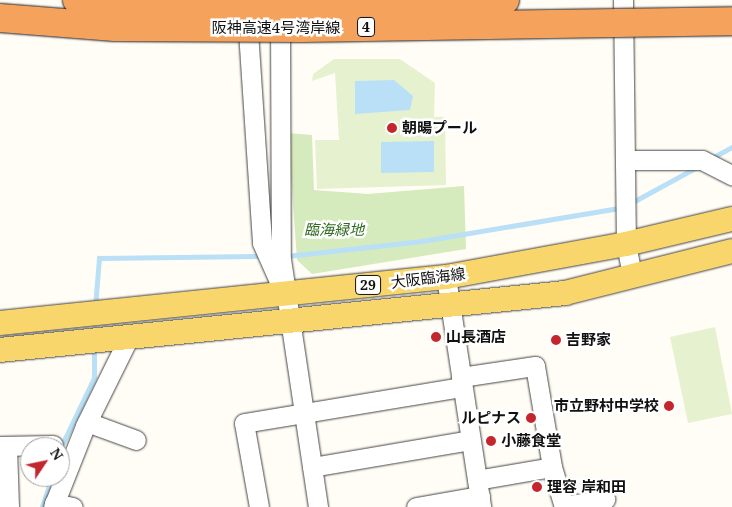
<!DOCTYPE html>
<meta charset="utf-8">
<style>
body{margin:0}
#map{position:relative;width:732px;height:507px;overflow:hidden;background:#fffdf5;font-family:"Noto Serif","Noto Sans JP",serif}
div>[style]{position:absolute}
[style*='--x']{left:calc(var(--x)*1px);top:calc(var(--y)*1px);width:calc(var(--w)*1px);rotate:calc(var(--a)*1deg)}
.green>*{inset:0;background:#d5ebbd}
.pitch>*{inset:0;background:#e6f2cf}
.water>*{inset:0;background:#b9e0f7}
.stream>*{height:4.5px;margin:-2.25px;padding:0 2.25px;transform-origin:2.25px;border-radius:2.25px;background:#b9e0f7}
.roads{filter:drop-shadow(0 0 1px #444) drop-shadow(0 0 1px #444)}
.minor>*{height:19px;margin:-9.5px;padding:0 9.5px;transform-origin:9.5px;border-radius:9.5px;background:#fff}
.major>*{height:24px;margin:-12px;padding:0 12px;transform-origin:12px;border-radius:12px;background:#f9d66b}
.bridges{filter:drop-shadow(0 0 1px #222) drop-shadow(0 0 1px #222)}
.highway-bridge>*{height:28px;margin:-14px;padding:0 14px;transform-origin:14px;border-radius:14px;background:#f5a25d}
.dots>*{width:14px;height:14px;translate:-50% -50%;box-sizing:border-box;border:2px solid #fff;border-radius:50%}
span{translate:-50% -50%;white-space:nowrap;text-align:center;line-height:1.15;-webkit-text-stroke:5px #fff;paint-order:stroke}
.shield-label span{padding:1px 4px;background:#fff;border:1px solid;border-radius:4px;-webkit-text-stroke-width:0}
.shield-label{font-size:14px;color:#111;font-weight:700}
.street-label{font-size:15px;color:#111}
.poi-label{font-size:15px;color:#111;font-weight:700}
.left{translate:0 -50%;text-align:left}
.right{translate:-100% -50%;text-align:right}
.park-label{font-size:15px;color:#2f6b1f;font-style:italic}
.north{position:absolute;left:20px;top:437px;width:50px;height:50px;box-sizing:border-box;background:#fff;border:1px solid #a0a0a0;border-radius:50%;rotate:56deg;font-size:14px;font-weight:700;line-height:20px;text-align:center;color:#111}
.north::after{content:'';display:block;margin:auto;width:18px;height:22px;background:#c4262e;clip-path:polygon(50% 0,100% 100%,50% 72%,0 100%)}
</style>
<div id="map">
<div class="green">
<div style="clip-path:polygon(288px 133px,312px 135px,314px 190px,368px 194px,464px 186px,466px 249px,312px 274px,297px 260px)"></div>
</div>
<div class="pitch">
<div style="clip-path:polygon(334px 59px,400px 59px,435px 83px,434px 117px,445px 117px,446px 185px,317px 189px,315px 140px,339px 140px,335px 73px,312px 81px,313px 74px)"></div>
<div style="clip-path:polygon(715px 327px,732px 414px,688px 423px,670px 337px)"></div>
</div>
<div class="water">
<div style="clip-path:polygon(394px 80px,413px 96px,410px 110px,355px 114px,355px 81px)"></div>
<div style="clip-path:polygon(434px 141px,434px 172px,381px 173px,381px 142px)"></div>
</div>
<div class="stream">
<div style="--x:712;--y:158;--w:23;--a:-29"></div>
<div style="--x:631;--y:203;--w:75;--a:-28.6"></div>
<div style="--x:287;--y:256;--w:136;--a:-6.3"></div>
<div style="--x:422;--y:241;--w:201;--a:-9.5"></div>
<div style="--x:95;--y:307;--w:49;--a:-85.3"></div>
<div style="--x:99;--y:258;--w:162;--a:-0.7"></div>
<div style="--x:60;--y:449;--w:79;--a:-64.4"></div>
<div style="--x:94;--y:378;--w:31;--a:-90"></div>
<div style="--x:42;--y:507;--w:32;--a:-72"></div>
</div>
<div class="roads">
<div class="minor">
<div style="--x:623;--y:0;--w:244;--a:89.3"></div>
<div style="--x:626;--y:244;--w:33;--a:79"></div>
<div style="--x:247;--y:16;--w:227;--a:86.2"></div>
<div style="--x:262;--y:243;--w:39;--a:66"></div>
<div style="--x:280;--y:16;--w:243;--a:89.8"></div>
<div style="--x:281;--y:259;--w:251;--a:81.5"></div>
<div style="--x:629;--y:160;--w:73;--a:0"></div>
<div style="--x:702;--y:160;--w:34;--a:27"></div>
<div style="--x:446;--y:277;--w:233;--a:81.3"></div>
<div style="--x:461;--y:377;--w:75;--a:-8.5"></div>
<div style="--x:535;--y:366;--w:102;--a:80.4"></div>
<div style="--x:552;--y:467;--w:76;--a:170.2"></div>
<div style="--x:87;--y:422;--w:52;--a:20.2"></div>
<div style="--x:0;--y:446;--w:53;--a:-1.1"></div>
<div style="--x:7;--y:446;--w:61;--a:88.1"></div>
<div style="--x:312;--y:467;--w:160;--a:-9.7"></div>
<div style="--x:552;--y:467;--w:42;--a:73.3"></div>
<div style="--x:54;--y:503;--w:19;--a:12"></div>
<div style="--x:564;--y:506;--w:42;--a:-9.7"></div>
<div style="--x:53;--y:507;--w:87;--a:-68.4"></div>
<div style="--x:85;--y:426;--w:99;--a:-63.7"></div>
<div style="--x:259;--y:507;--w:85;--a:-100.1"></div>
<div style="--x:244;--y:423;--w:221;--a:-9.4"></div>
<div style="--x:416;--y:507;--w:65;--a:-9.8"></div>
</div>
<div class="major">
<div style="--x:0;--y:323;--w:448;--a:-5.9"></div>
<div style="--x:446;--y:277;--w:183;--a:-10.4"></div>
<div style="--x:626;--y:244;--w:109;--a:-13.3"></div>
<div style="--x:0;--y:350;--w:568;--a:-5.76"></div>
<div style="--x:565;--y:293;--w:172;--a:-14.1"></div>
</div>
</div>
<div class="bridges">
<div class="highway-bridge">
<div style="--x:77;--y:0;--w:136;--a:1.7"></div>
<div style="--x:213;--y:4;--w:292;--a:-0.8"></div>
<div style="--x:0;--y:18;--w:115;--a:4.5"></div>
<div style="--x:115;--y:27;--w:187;--a:0.3"></div>
<div style="--x:302;--y:28;--w:430;--a:-0.9"></div>
</div>
</div>
<div class="dots">
<div style="left:392px;top:128px;background:#c4262e"></div>
<div style="left:436px;top:337px;background:#c4262e"></div>
<div style="left:556px;top:340px;background:#c4262e"></div>
<div style="left:669px;top:406px;background:#c4262e"></div>
<div style="left:531px;top:418px;background:#c4262e"></div>
<div style="left:491px;top:441px;background:#c4262e"></div>
<div style="left:537px;top:487px;background:#c4262e"></div>
</div>
<div class="shield-label">
<span style="left:366px;top:27px">4</span>
<span style="left:368px;top:285px">29</span>
</div>
<div class="street-label">
<span style="left:276px;top:28px">阪神高速4号湾岸線</span>
<span style="left:428px;top:278px;rotate:-7deg">大阪臨海線</span>
</div>
<div class="poi-label">
<span class="left" style="left:402px;top:128px">朝暘プール</span>
<span class="left" style="left:446px;top:337px">山長酒店</span>
<span class="left" style="left:566px;top:340px">吉野家</span>
<span class="right" style="left:659px;top:406px">市立野村中学校</span>
<span class="right" style="left:521px;top:418px">ルピナス</span>
<span class="left" style="left:501px;top:441px">小藤食堂</span>
<span class="left" style="left:547px;top:487px">理容 岸和田</span>
</div>
<div class="park-label">
<span style="left:334px;top:230px">臨海緑地</span>
</div>
<div class="north">N</div>
</div>
